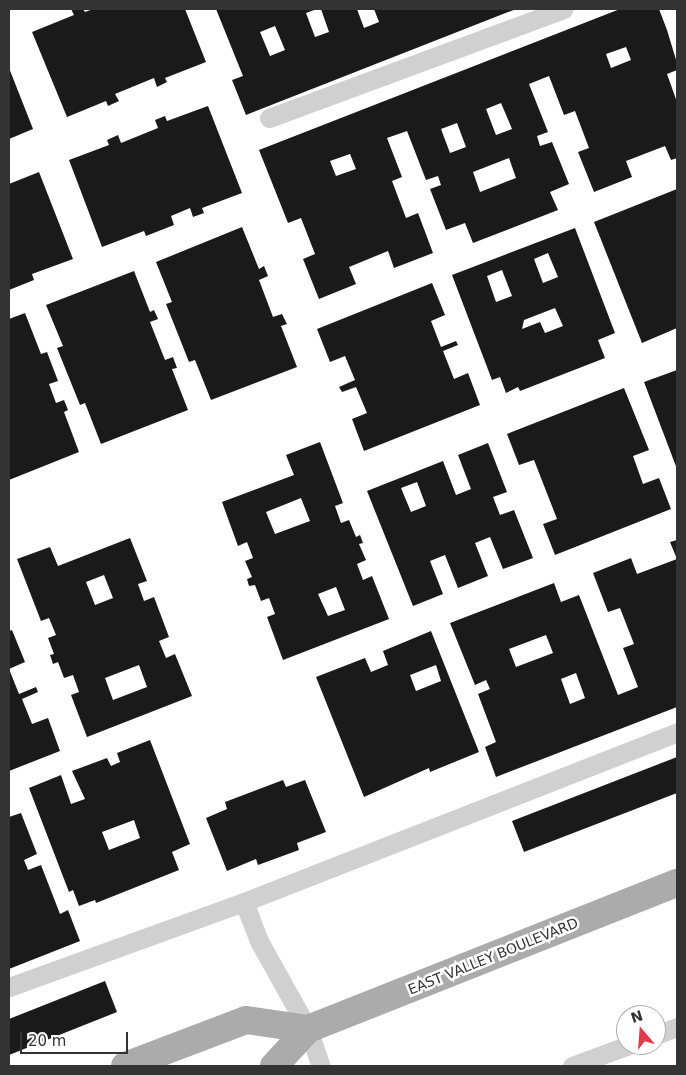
<!DOCTYPE html>
<style>
body{margin:0}
#map{position:relative;width:686px;height:1075px;overflow:hidden;background:#fff;font-family:"DejaVu Sans",sans-serif}
div>[style]{position:absolute}
[style*='--x']{left:calc(var(--x)*1px);top:calc(var(--y)*1px);width:calc(var(--w)*1px);rotate:calc(var(--a)*1deg)}
.building>*{inset:0;background:#1a1a1a}
.lane>*{height:19px;margin:-9.5px;padding:0 9.5px;transform-origin:9.5px;border-radius:9.5px;background:#d0d0d0}
.primary>*{height:28px;margin:-14px;padding:0 14px;transform-origin:14px;border-radius:14px;background:#ababab}
span{translate:-50% -50%;white-space:nowrap;text-align:center;line-height:1.15;-webkit-text-stroke:5px #fff;paint-order:stroke}
.street-label{font-size:14px;color:#333}
.frame{position:absolute;inset:0;border:10px solid #333;pointer-events:none}
.north{position:absolute;left:616px;top:1005px;width:50px;height:50px;box-sizing:border-box;background:#fff;border:1px solid #adadad;border-radius:50%;rotate:342deg;font-size:14px;font-weight:700;line-height:20px;text-align:center;color:#333}
.north::after{content:'';display:block;margin:auto;width:18px;height:22px;background:#e63946;clip-path:polygon(50% 0,100% 100%,50% 72%,0 100%)}
.scale{position:absolute;left:20px;top:1032px;width:108px;height:22px;box-sizing:border-box;border:2px solid #333;border-top:0;padding-left:6px;font-size:15px;line-height:18px;white-space:nowrap;color:#333;-webkit-text-stroke:4px #fff;paint-order:stroke}
</style>
<div id="map">
<div class="building">
<div style="clip-path:polygon(71px 9px,83px 9px,85px 12px,93px 9px,185px 9px,206px 62px,165px 78px,167px 82px,157px 87px,154px 78px,115px 94px,119px 101px,108px 106px,106px 101px,67px 117px,32px 32px,74px 15px)"></div>
<div style="clip-path:polygon(evenodd,216px 9px,317px 9px,306px 13px,315px 37px,329px 32px,321px 9px,357px 9px,364px 28px,379px 22px,374px 9px,516px 9px,246px 115px,232px 80px,243px 76px,216px 9px,275px 26px,285px 50px,270px 56px,260px 32px,275px 26px)"></div>
<div style="clip-path:polygon(evenodd,620px 9px,659px 9px,667px 30px,677px 63px,677px 70px,667px 74px,677px 102px,677px 158px,671px 160px,665px 146px,626px 161px,632px 177px,594px 192px,578px 152px,589px 148px,575px 111px,564px 115px,549px 76px,529px 84px,548px 132px,537px 136px,540px 146px,552px 142px,569px 184px,550px 192px,558px 210px,473px 243px,465px 223px,446px 230px,430px 189px,441px 185px,438px 176px,426px 180px,407px 131px,387px 138px,402px 177px,392px 181px,406px 218px,418px 213px,433px 253px,394px 268px,388px 251px,349px 267px,356px 284px,319px 299px,303px 259px,315px 254px,301px 218px,288px 223px,259px 150px,620px 9px,626px 47px,631px 60px,611px 68px,606px 54px,626px 47px,620px 9px,501px 103px,512px 129px,496px 135px,486px 109px,501px 103px,620px 9px,457px 123px,466px 147px,450px 153px,441px 129px,457px 123px,620px 9px,350px 154px,356px 169px,336px 176px,330px 161px,350px 154px,620px 9px,509px 158px,516px 178px,480px 192px,473px 172px,509px 158px)"></div>
<div style="clip-path:polygon(9px 68px,33px 129px,9px 139px)"></div>
<div style="clip-path:polygon(208px 106px,242px 193px,202px 208px,204px 213px,193px 217px,190px 208px,171px 216px,174px 225px,146px 236px,144px 231px,102px 247px,69px 160px,109px 145px,107px 140px,118px 135px,121px 143px,158px 128px,155px 120px,165px 116px,167px 121px)"></div>
<div style="clip-path:polygon(39px 172px,73px 259px,32px 274px,34px 280px,9px 290px,9px 184px)"></div>
<div style="clip-path:polygon(677px 189px,677px 328px,642px 343px,594px 222px)"></div>
<div style="clip-path:polygon(242px 227px,259px 269px,264px 266px,268px 276px,259px 280px,273px 317px,282px 314px,287px 324px,281px 326px,297px 367px,211px 400px,195px 360px,189px 362px,166px 304px,172px 302px,156px 262px)"></div>
<div style="clip-path:polygon(evenodd,575px 228px,615px 333px,598px 340px,605px 358px,520px 391px,518px 387px,506px 393px,500px 377px,492px 380px,452px 275px,575px 228px,548px 253px,558px 277px,543px 283px,534px 259px,548px 253px,575px 228px,502px 270px,512px 296px,496px 302px,487px 276px,502px 270px,575px 228px,555px 308px,563px 326px,545px 333px,540px 322px,522px 329px,524px 320px,555px 308px)"></div>
<div style="clip-path:polygon(134px 271px,150px 312px,154px 310px,158px 319px,150px 322px,165px 360px,173px 357px,177px 368px,172px 369px,188px 410px,101px 444px,85px 403px,80px 405px,57px 348px,63px 346px,46px 305px)"></div>
<div style="clip-path:polygon(432px 283px,445px 315px,431px 321px,441px 347px,456px 341px,458px 345px,443px 351px,454px 379px,468px 373px,480px 405px,364px 451px,352px 419px,367px 413px,356px 387px,342px 392px,339px 387px,355px 380px,345px 356px,330px 362px,317px 329px)"></div>
<div style="clip-path:polygon(25px 313px,41px 354px,47px 352px,58px 381px,49px 384px,56px 403px,64px 400px,68px 410px,64px 412px,79px 452px,9px 480px,9px 319px)"></div>
<div style="clip-path:polygon(677px 370px,676px 380px,677px 469px,644px 382px)"></div>
<div style="clip-path:polygon(624px 388px,649px 450px,633px 456px,643px 484px,659px 478px,671px 509px,555px 555px,543px 524px,557px 519px,534px 460px,519px 465px,507px 434px)"></div>
<div style="clip-path:polygon(evenodd,320px 442px,343px 503px,335px 506px,341px 523px,349px 520px,356px 537px,360px 535px,363px 543px,359px 544px,366px 560px,357px 564px,363px 580px,372px 576px,389px 619px,283px 660px,267px 617px,275px 614px,269px 598px,261px 601px,255px 585px,249px 586px,247px 579px,252px 577px,245px 561px,253px 558px,247px 542px,238px 546px,222px 502px,294px 475px,286px 455px,320px 442px,301px 498px,310px 521px,275px 534px,266px 512px,301px 498px,320px 442px,336px 587px,345px 610px,328px 616px,318px 594px,336px 587px)"></div>
<div style="clip-path:polygon(evenodd,488px 443px,507px 492px,493px 497px,500px 515px,514px 510px,533px 558px,503px 569px,490px 537px,475px 543px,488px 576px,458px 588px,445px 555px,430px 561px,443px 594px,413px 606px,367px 491px,443px 461px,456px 495px,471px 489px,458px 455px,488px 443px,417px 482px,426px 506px,411px 512px,401px 488px,417px 482px)"></div>
<div style="clip-path:polygon(evenodd,130px 538px,147px 581px,138px 584px,144px 601px,154px 597px,169px 637px,159px 641px,166px 658px,175px 654px,192px 696px,87px 737px,71px 695px,79px 692px,73px 675px,64px 678px,58px 662px,53px 664px,50px 655px,54px 654px,48px 638px,56px 635px,49px 618px,41px 621px,17px 559px,50px 547px,58px 566px,130px 538px,104px 575px,113px 598px,95px 605px,86px 582px,104px 575px,130px 538px,139px 665px,147px 687px,113px 700px,105px 678px,139px 665px)"></div>
<div style="clip-path:polygon(evenodd,677px 540px,677px 707px,496px 777px,485px 747px,496px 742px,478px 694px,490px 689px,486px 680px,475px 685px,450px 623px,554px 583px,561px 602px,579px 595px,618px 695px,638px 687px,623px 648px,634px 644px,620px 608px,608px 612px,593px 573px,631px 558px,637px 574px,677px 559px,670px 542px,677px 540px,546px 635px,553px 653px,516px 667px,509px 649px,546px 635px,677px 540px,576px 673px,585px 698px,570px 704px,561px 679px,576px 673px)"></div>
<div style="clip-path:polygon(12px 630px,25px 662px,9px 669px,19px 694px,36px 687px,38px 692px,22px 699px,32px 724px,48px 718px,60px 751px,9px 771px,9px 631px)"></div>
<div style="clip-path:polygon(evenodd,431px 631px,479px 752px,430px 772px,429px 768px,364px 797px,316px 677px,365px 658px,371px 672px,388px 665px,383px 651px,431px 631px,436px 665px,441px 681px,416px 691px,410px 675px,436px 665px)"></div>
<div style="clip-path:polygon(evenodd,150px 740px,190px 844px,172px 852px,179px 870px,96px 903px,95px 900px,79px 906px,73px 890px,69px 892px,29px 788px,61px 775px,71px 804px,85px 799px,72px 771px,107px 758px,111px 766px,120px 762px,117px 753px,150px 740px,134px 820px,140px 838px,109px 850px,102px 832px,134px 820px)"></div>
<div style="clip-path:polygon(677px 757px,677px 793px,524px 852px,512px 821px)"></div>
<div style="clip-path:polygon(283px 780px,286px 787px,305px 780px,326px 832px,297px 843px,299px 850px,258px 865px,256px 859px,227px 871px,206px 818px,227px 809px,225px 802px)"></div>
<div style="clip-path:polygon(21px 813px,37px 854px,24px 860px,28px 870px,41px 865px,60px 914px,68px 910px,80px 941px,9px 969px,9px 817px)"></div>
<div style="clip-path:polygon(105px 981px,117px 1012px,9px 1055px,9px 1019px)"></div>
</div>
<div class="lane">
<div style="--x:269;--y:118;--w:314;--a:-20.3"></div>
<div style="--x:244;--y:902;--w:42;--a:69"></div>
<div style="--x:259;--y:941;--w:101;--a:60.9"></div>
<div style="--x:308;--y:1029;--w:39;--a:71"></div>
<div style="--x:9;--y:987;--w:250;--a:-19.9"></div>
<div style="--x:244;--y:902;--w:465;--a:-21.4"></div>
<div style="--x:656;--y:1035;--w:22;--a:-21"></div>
<div style="--x:572;--y:1066;--w:61;--a:-20.2"></div>
</div>
<div class="primary">
<div style="--x:125;--y:1066;--w:129;--a:-20.8"></div>
<div style="--x:246;--y:1020;--w:63;--a:8.3"></div>
<div style="--x:274;--y:1066;--w:50;--a:-47.4"></div>
<div style="--x:308;--y:1029;--w:397;--a:-21.6"></div>
</div>
<div class="street-label">
<span style="left:493px;top:956px;rotate:-22deg">EAST VALLEY BOULEVARD</span>
</div>
<div class="frame"></div>
<div class="north">N</div>
<div class="scale">20 m</div>
</div>
